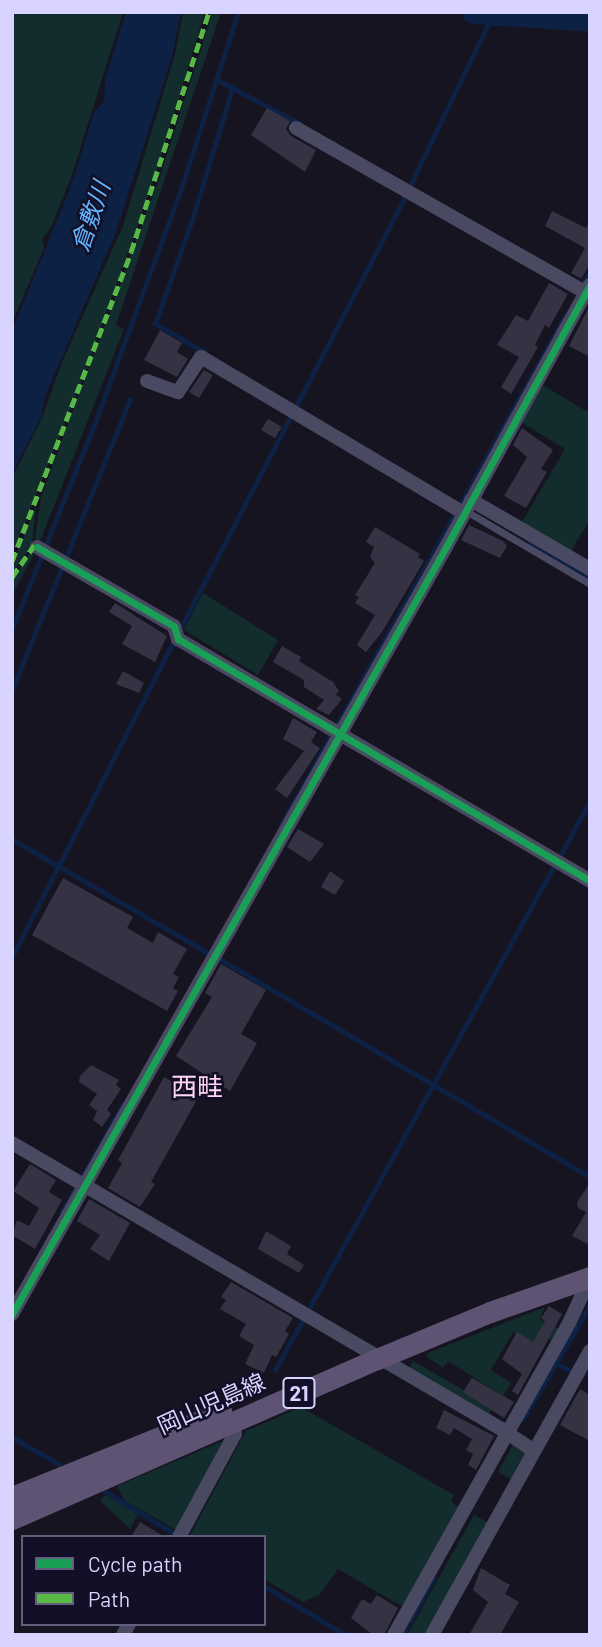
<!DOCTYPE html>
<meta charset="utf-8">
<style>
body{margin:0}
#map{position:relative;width:602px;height:1647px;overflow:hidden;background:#161421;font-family:Barlow,"Noto Sans JP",sans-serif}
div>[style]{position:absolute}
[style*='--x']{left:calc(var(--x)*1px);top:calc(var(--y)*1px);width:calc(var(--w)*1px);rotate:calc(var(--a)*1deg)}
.green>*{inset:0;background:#132c2d}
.water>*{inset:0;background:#0d2144}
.stream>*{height:4.5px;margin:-2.25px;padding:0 2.25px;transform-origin:2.25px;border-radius:2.25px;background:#0d2144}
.river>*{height:24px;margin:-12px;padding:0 12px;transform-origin:12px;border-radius:12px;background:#0d2144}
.building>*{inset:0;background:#343243}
.lane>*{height:7px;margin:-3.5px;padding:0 3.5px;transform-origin:3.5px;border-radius:3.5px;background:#4a4962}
.street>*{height:14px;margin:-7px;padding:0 7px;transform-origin:7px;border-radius:7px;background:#4a4962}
.primary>*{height:21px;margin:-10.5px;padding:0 10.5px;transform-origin:10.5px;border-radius:10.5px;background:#5e5373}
.quiet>*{height:5px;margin-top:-2.5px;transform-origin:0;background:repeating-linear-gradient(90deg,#58b947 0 10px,transparent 0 15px)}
.cycleway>*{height:7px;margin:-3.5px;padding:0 3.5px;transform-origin:3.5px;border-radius:3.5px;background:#1a9f57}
span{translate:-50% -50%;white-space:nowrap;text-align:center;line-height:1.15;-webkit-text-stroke:5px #130f26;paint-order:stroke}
.shield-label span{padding:2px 5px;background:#130f26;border:2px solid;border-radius:5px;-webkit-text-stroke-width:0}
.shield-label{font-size:21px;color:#d9d4ff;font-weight:700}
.street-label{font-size:23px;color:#d9d4ff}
.water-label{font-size:24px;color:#62b6ff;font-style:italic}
.quarter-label{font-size:26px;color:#ffd6f0}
.frame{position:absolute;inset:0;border:14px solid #d9d4ff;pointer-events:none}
.legend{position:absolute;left:21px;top:1535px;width:245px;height:91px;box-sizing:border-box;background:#130f26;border:2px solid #625e7d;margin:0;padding:9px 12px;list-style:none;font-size:21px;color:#d9d4ff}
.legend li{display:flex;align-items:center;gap:14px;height:35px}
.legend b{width:35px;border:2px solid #625e7d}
</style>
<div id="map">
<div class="green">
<div style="clip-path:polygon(12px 12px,123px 12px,72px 175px,52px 225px,42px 240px,44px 248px,12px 323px)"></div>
<div style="clip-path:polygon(183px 12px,205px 12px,155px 176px,83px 378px,12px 554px,12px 478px,42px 418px,62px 362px,123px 226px,175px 54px)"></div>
<div style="clip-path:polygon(213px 12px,221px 12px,116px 325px,124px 329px,39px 544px,35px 538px,41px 497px,158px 182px)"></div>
<div style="clip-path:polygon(541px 384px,586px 411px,590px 406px,590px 519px,571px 551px,522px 522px,565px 449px,521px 422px)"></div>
<div style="clip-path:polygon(36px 506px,32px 545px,12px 574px,12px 566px)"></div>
<div style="clip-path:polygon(31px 551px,34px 554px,12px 595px,12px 581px)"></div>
<div style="clip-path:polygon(203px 593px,278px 640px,258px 675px,184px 630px)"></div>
<div style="clip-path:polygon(545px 1307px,540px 1319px,561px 1330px,551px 1340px,536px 1337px,532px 1343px,513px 1332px,491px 1370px,511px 1383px,503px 1396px,448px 1361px,443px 1368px,426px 1356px,428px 1353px)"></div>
<div style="clip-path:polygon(413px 1361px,493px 1407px,488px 1415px,409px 1368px)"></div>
<div style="clip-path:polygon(301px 1407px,454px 1495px,451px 1502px,463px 1509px,405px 1608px,338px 1569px,319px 1595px,303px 1602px,264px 1579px,264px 1537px,190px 1535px,246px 1431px)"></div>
<div style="clip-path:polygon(220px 1442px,225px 1446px,178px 1531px,124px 1500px,117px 1486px)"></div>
<div style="clip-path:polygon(514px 1443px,528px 1451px,512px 1480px,498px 1472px)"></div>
<div style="clip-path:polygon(94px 1495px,100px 1501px,105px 1495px,138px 1514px,130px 1529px)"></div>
<div style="clip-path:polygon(474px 1515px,489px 1523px,425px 1635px,407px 1635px)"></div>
</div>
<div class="water">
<div style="clip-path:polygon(126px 12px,181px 12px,172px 57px,116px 232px,44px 399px,41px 417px,12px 474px,12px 330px,70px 189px,94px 113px,104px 101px,105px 80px)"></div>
</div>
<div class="stream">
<div style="--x:546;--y:12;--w:6;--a:81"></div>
<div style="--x:216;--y:79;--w:96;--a:27.9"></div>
<div style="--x:583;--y:283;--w:13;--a:-58"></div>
<div style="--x:205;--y:353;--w:58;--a:-149.9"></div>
<div style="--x:155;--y:324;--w:110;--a:-70.4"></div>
<div style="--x:192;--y:220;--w:140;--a:-73"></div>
<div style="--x:530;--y:542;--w:69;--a:30.3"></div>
<div style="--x:12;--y:629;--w:217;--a:-68.1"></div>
<div style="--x:93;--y:428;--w:255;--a:-69.8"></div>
<div style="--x:181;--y:189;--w:186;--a:-72.1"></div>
<div style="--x:179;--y:631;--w:488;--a:-62.5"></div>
<div style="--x:404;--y:198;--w:204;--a:-64.2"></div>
<div style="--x:12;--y:690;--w:313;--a:-67.9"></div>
<div style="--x:281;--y:825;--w:583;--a:-60.84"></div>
<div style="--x:12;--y:839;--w:229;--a:30.1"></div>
<div style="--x:12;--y:957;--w:357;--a:-62.9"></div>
<div style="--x:220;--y:959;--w:429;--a:30.5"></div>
<div style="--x:62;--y:1212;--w:124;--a:-60.5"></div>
<div style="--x:556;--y:1363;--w:17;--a:28"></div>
<div style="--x:275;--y:1370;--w:650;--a:-61.03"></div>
<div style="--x:523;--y:1419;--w:132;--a:-59.6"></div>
<div style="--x:12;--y:1437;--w:54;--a:29.9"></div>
<div style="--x:104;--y:1491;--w:85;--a:31.1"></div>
<div style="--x:264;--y:1586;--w:96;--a:30.9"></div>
<div style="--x:402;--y:1635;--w:64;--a:-61"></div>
</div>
<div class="river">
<div style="--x:474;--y:12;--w:116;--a:3.9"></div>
</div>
<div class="building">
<div style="clip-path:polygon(267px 108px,290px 121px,286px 129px,291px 136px,316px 150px,305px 172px,251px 135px)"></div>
<div style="clip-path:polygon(552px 211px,586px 228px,590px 221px,590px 264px,581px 279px,571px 273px,585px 248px,545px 226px)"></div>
<div style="clip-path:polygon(549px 283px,568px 294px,549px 328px,545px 325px,535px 345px,538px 347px,511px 394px,501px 387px,519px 357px,497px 345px,516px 315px,528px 321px)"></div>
<div style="clip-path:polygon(590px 305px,590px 357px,569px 346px)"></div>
<div style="clip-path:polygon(160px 330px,182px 343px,177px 352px,188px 359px,177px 377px,144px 360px)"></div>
<div style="clip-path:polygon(204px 370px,213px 375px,199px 398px,189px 392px)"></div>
<div style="clip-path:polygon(268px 419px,282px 427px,275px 438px,261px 430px)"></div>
<div style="clip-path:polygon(522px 428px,553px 450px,541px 469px,547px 472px,526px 508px,504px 496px,527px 457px,513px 445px)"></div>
<div style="clip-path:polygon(469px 525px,503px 541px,507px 546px,500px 558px,461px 540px)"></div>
<div style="clip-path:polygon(375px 527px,420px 554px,418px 557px,424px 561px,382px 632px,366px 652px,357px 645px,375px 615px,355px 603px,359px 597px,355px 595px,375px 563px,370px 557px,374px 547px,366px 542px)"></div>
<div style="clip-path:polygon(115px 603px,167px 636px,155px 662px,122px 644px,132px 626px,109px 612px)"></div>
<div style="clip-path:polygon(282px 646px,301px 657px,299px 661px,333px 682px,339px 691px,336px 695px,342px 699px,329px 715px,316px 709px,324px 700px,304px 687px,304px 680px,273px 662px)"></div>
<div style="clip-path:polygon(123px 671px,144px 683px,139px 693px,116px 684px)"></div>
<div style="clip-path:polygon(293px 718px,317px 732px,311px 742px,320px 748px,287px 798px,275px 789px,304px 751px,283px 739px)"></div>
<div style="clip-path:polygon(298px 829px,324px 844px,310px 862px,287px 847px)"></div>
<div style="clip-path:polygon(330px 871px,344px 881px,335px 895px,321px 887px)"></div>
<div style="clip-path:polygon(63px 878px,133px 917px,127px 928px,153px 943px,158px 932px,187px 949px,173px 974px,179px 977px,173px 988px,178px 991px,167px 1011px,32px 935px)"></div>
<div style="clip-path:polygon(221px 964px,266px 990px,241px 1034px,257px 1043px,230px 1091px,176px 1056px,212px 997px,205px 993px)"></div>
<div style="clip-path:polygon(91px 1065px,119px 1080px,116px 1085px,121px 1089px,107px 1110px,111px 1114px,102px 1127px,93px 1120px,97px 1111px,89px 1105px,97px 1094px,79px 1082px,80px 1076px)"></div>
<div style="clip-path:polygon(164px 1077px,199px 1096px,151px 1182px,155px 1184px,140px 1207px,108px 1188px,122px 1163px,118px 1160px)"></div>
<div style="clip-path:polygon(30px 1164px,56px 1180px,49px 1192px,62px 1200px,35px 1249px,12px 1235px,17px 1220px,29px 1226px,39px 1208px,13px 1191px)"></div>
<div style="clip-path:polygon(590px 1183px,590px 1245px,572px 1236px,586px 1212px,578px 1208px,577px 1202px)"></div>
<div style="clip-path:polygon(89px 1199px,130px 1223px,109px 1261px,90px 1249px,100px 1235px,77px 1221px)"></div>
<div style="clip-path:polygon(266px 1231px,291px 1246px,287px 1254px,304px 1265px,299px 1273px,258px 1249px)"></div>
<div style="clip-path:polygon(231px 1282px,293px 1318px,285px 1331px,289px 1334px,276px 1357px,272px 1355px,264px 1373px,245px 1364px,254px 1345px,239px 1336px,246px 1324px,220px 1309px,226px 1300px,221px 1297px)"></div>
<div style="clip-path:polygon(549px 1306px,562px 1314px,518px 1395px,512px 1391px,522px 1374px,502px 1359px,517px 1332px,533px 1342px,545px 1321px,541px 1318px)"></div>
<div style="clip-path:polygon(472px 1378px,514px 1402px,504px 1418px,463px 1392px)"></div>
<div style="clip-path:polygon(580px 1389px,590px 1395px,590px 1441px,560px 1425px)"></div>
<div style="clip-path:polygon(444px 1410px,494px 1436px,476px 1470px,468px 1465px,473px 1454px,466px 1450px,472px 1439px,454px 1428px,450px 1435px,436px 1428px)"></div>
<div style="clip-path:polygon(140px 1522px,165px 1537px,131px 1537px)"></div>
<div style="clip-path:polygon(481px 1568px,510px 1585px,505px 1594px,519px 1602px,500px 1635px,469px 1635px,488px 1602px,473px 1590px)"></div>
<div style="clip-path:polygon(377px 1595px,398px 1608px,384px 1635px,373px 1635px,351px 1618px,362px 1599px,371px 1604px)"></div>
</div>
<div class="lane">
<div style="--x:466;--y:511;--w:144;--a:30.5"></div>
</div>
<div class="street">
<div style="--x:296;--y:128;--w:338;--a:29.6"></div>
<div style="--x:147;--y:381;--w:33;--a:20"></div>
<div style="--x:178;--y:392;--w:42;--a:-56.7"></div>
<div style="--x:201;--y:357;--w:306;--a:30.7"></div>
<div style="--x:471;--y:500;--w:138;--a:30.1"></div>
<div style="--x:37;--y:547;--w:158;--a:30"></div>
<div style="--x:174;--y:626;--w:14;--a:73"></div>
<div style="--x:178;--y:639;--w:478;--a:30.4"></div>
<div style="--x:12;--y:1143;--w:569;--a:30.31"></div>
<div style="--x:503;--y:1430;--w:36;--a:34"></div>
<div style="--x:12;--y:1314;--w:884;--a:-60.5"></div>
<div style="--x:447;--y:545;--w:297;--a:-61.2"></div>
<div style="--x:179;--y:1537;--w:117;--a:-61.5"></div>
<div style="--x:235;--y:1434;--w:12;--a:-104"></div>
<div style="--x:123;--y:1635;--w:13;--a:-61"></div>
<div style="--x:394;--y:1635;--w:360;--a:-60.7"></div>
<div style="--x:570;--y:1321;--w:38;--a:-65"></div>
<div style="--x:586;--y:1287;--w:8;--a:-97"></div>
<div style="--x:432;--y:1635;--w:325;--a:-60.9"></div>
</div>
<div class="primary">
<div style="--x:12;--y:1497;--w:226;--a:-22.1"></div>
<div style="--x:12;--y:1519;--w:399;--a:-23.7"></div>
<div style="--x:377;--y:1359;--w:122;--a:-22.6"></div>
<div style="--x:490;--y:1312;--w:106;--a:-19.3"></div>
</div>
<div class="quiet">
<div style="--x:12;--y:561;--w:331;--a:-68.9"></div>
<div style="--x:131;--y:252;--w:252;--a:-72"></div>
<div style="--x:12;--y:577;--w:39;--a:-55"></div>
</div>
<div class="cycleway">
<div style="--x:37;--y:547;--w:158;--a:30"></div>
<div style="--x:174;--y:626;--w:14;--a:73"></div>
<div style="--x:178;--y:639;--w:478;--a:30.4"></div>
<div style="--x:12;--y:1314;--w:884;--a:-60.5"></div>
<div style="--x:447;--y:545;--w:297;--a:-61.2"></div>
</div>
<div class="shield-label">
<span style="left:299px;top:1393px">21</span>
</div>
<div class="street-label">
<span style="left:211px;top:1403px;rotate:-24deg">岡山児島線</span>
</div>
<div class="water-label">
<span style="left:90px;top:216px;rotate:-71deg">倉敷川</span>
</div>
<div class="quarter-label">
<span style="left:197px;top:1086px">西畦</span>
</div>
<div class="frame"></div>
<ul class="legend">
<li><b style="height:9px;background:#1a9f57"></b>Cycle path</li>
<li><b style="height:9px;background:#58b947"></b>Path</li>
</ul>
</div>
